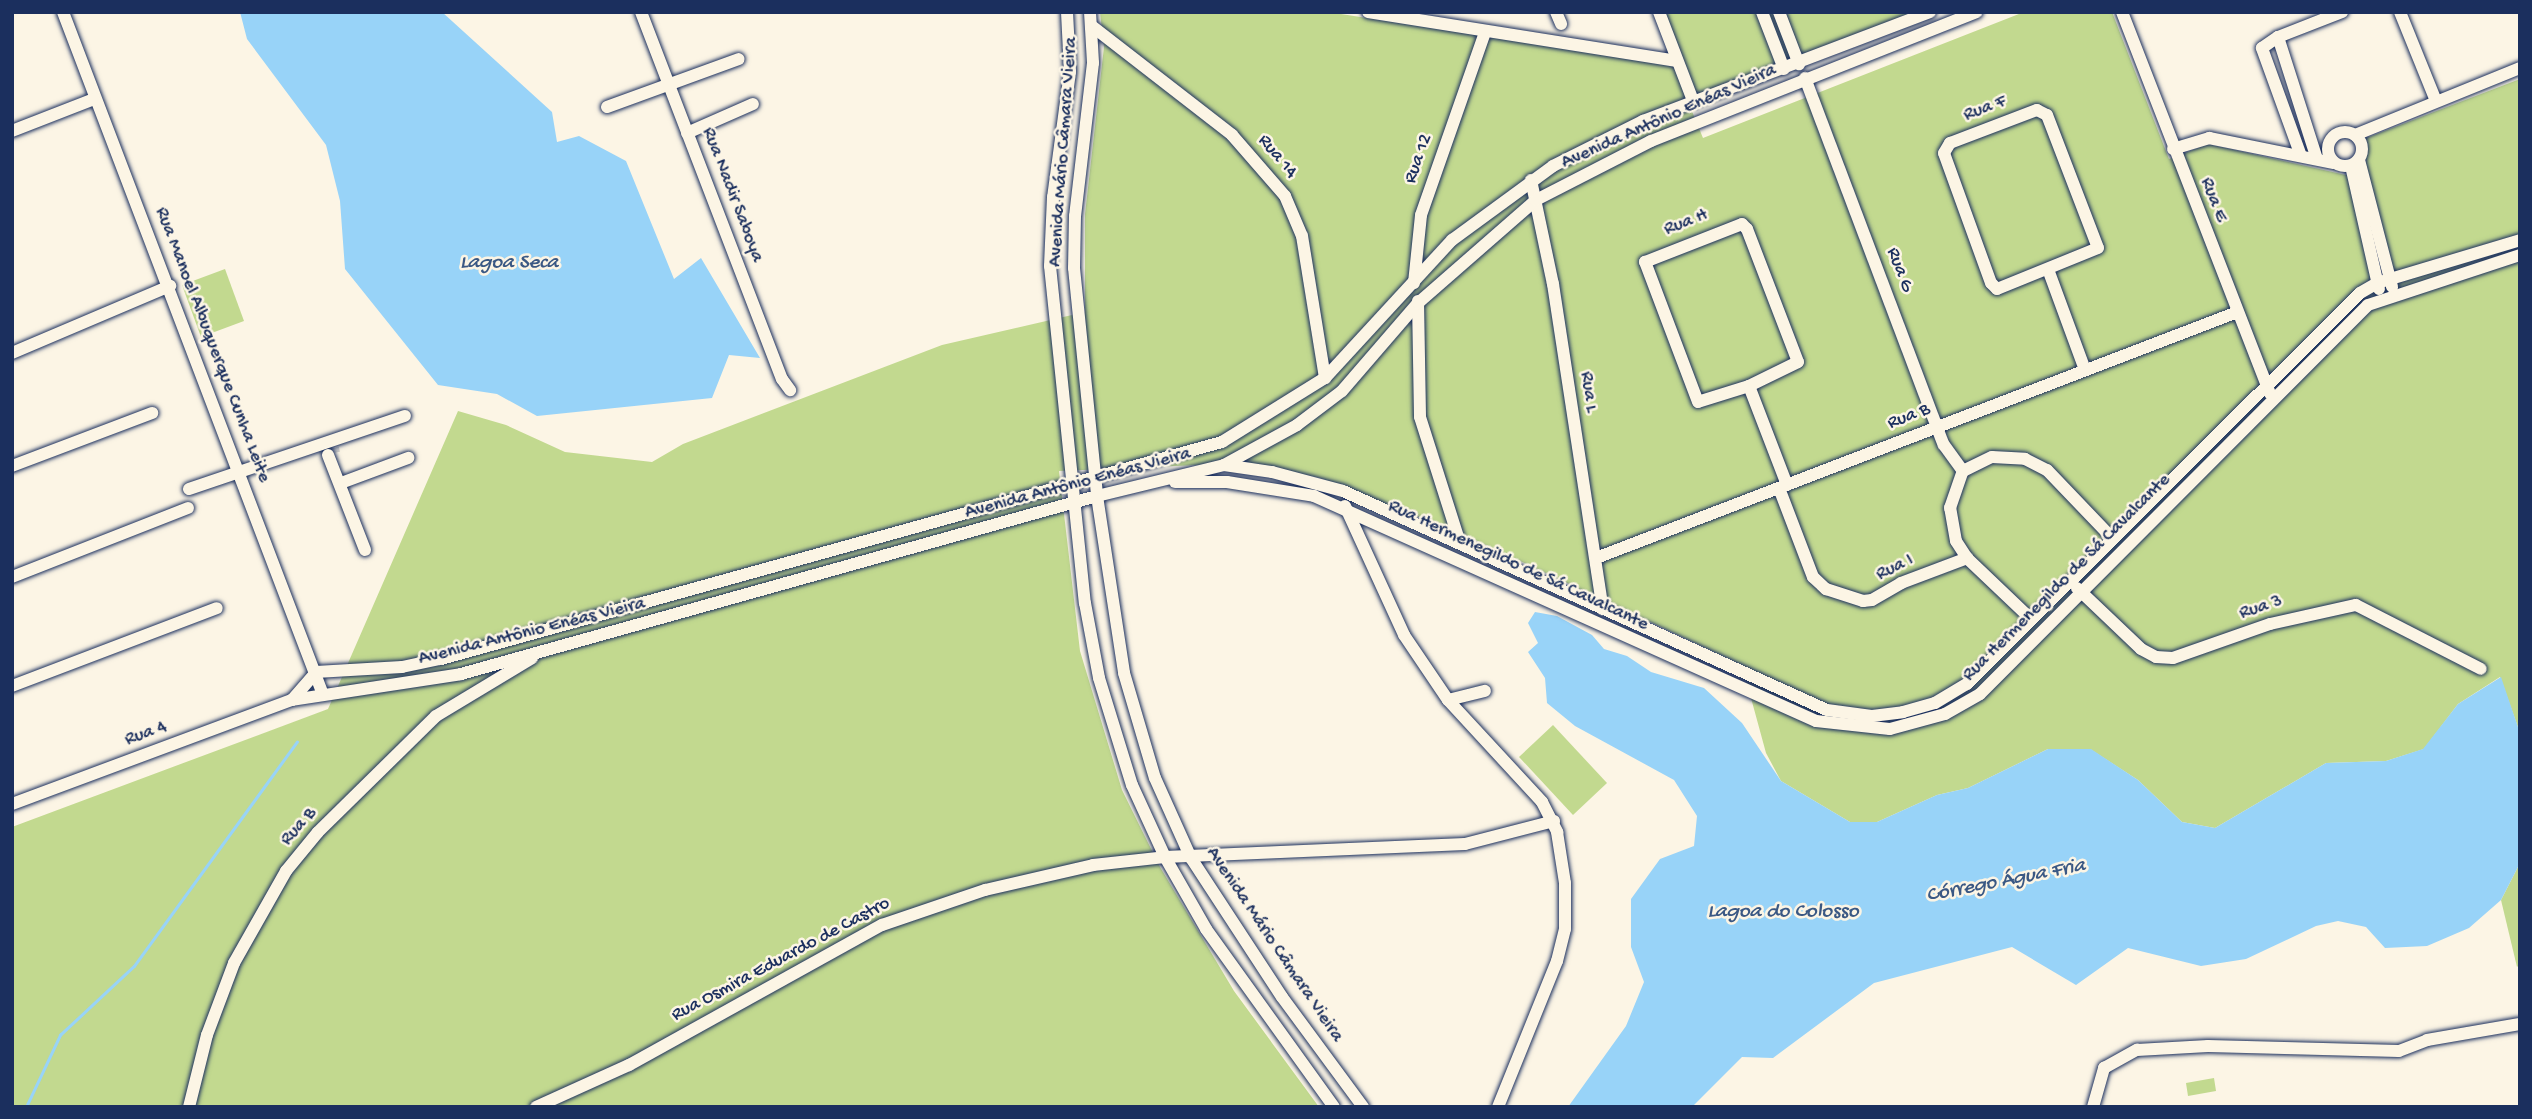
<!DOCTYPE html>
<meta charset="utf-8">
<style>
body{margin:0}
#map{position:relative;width:2532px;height:1119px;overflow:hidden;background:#fcf5e5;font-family:"Gochi Hand",sans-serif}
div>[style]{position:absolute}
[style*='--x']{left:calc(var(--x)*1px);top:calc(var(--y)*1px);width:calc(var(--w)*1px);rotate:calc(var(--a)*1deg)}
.green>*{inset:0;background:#c2d98f}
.water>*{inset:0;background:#98d3f8}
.stream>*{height:2.5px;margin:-1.25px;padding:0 1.25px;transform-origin:1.25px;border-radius:1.25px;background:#98d3f8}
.minor-tunnel>*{height:12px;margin-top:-6px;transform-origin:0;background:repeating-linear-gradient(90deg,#cfcdca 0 12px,transparent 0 18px)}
.roads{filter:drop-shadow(0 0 2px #1b2f5e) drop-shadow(0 0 2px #1b2f5e)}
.minor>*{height:12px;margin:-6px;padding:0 6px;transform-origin:6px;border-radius:6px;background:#fcf5e5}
.minor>.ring{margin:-6px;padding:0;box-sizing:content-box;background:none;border:12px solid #fcf5e5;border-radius:50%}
span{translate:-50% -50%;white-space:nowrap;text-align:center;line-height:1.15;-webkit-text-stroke:5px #fcf5e5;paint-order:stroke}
.street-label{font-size:19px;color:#1b2f5e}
.water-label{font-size:21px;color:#3a5884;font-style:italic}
.frame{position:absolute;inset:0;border:14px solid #1b2f5e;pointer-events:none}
</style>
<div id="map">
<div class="green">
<div style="clip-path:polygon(1100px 12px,1328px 12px,1673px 65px,1703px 138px,2024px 12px,2112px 12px,2169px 159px,2208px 144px,2346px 175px,2366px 164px,2366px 138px,2520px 79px,2520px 733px,2500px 677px,2458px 704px,2424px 749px,2386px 761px,2326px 763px,2215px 828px,2182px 822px,2138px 780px,2090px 749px,2048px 749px,1968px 788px,1937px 795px,1877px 822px,1850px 822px,1781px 781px,1766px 753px,1742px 665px,1471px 538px,1320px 478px,1245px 463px,1059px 471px,1080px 651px,1122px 790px,1160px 867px,1234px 991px,1319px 1107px,12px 1107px,12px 827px,328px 709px,458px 411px,506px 425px,565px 452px,652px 462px,683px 444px,942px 345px,1085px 312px,1085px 214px,1104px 47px)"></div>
<div style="clip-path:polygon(1663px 12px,1922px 12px,1696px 99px)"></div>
<div style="clip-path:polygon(225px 269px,244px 321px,201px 337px,182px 285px)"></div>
<div style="clip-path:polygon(1553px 725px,1607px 783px,1573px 815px,1519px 757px)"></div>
<div style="clip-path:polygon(2520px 863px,2520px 964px,2517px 967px,2501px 900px)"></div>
<div style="clip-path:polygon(2214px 1078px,2216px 1091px,2188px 1096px,2186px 1083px)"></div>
</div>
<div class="water">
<div style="clip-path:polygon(240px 12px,442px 12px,552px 112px,557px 142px,579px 136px,626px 161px,674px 279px,701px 258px,760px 358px,729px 355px,712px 398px,537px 416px,497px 394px,438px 385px,345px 269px,340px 201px,326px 145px,247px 39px)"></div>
<div style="clip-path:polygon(1535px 612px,1557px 616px,1592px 635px,1604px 649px,1627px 656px,1651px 672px,1704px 688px,1742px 723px,1781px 781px,1850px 822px,1877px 822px,1937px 795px,1968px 788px,2048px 749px,2091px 749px,2138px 780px,2182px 822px,2215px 828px,2326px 763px,2386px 761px,2423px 749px,2458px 704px,2501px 677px,2520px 733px,2520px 863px,2501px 900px,2469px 928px,2427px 946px,2385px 948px,2366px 927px,2338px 921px,2316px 926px,2246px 959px,2201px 966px,2128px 948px,2076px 985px,2012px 947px,1874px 983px,1773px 1058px,1742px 1057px,1692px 1107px,1568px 1107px,1626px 1026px,1644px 982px,1631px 947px,1631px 899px,1660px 859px,1694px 846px,1697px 816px,1674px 780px,1575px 726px,1547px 703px,1545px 678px,1528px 652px,1538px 643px,1528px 623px)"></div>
</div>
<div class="stream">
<div style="--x:26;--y:1107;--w:80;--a:-64.7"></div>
<div style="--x:60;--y:1035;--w:101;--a:-43"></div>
<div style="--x:134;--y:966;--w:277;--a:-54"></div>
</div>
<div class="minor-tunnel">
<div style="--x:333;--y:448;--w:5;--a:79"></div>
</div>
<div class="roads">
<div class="minor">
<div style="--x:63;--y:12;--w:728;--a:69.15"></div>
<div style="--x:641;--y:12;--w:393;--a:69"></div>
<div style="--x:782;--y:379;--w:14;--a:54"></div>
<div style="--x:1067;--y:12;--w:60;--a:87.1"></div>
<div style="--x:1070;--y:72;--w:126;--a:97.7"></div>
<div style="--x:1053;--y:197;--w:69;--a:92.5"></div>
<div style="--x:1050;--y:266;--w:339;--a:84.1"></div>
<div style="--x:1085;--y:603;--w:76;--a:79.4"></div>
<div style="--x:1099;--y:678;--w:112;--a:72.9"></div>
<div style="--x:1132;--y:785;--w:79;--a:65.4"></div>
<div style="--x:1165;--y:857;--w:83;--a:60.3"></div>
<div style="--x:1206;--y:929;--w:219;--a:54.3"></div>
<div style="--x:1090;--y:12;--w:51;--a:86.6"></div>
<div style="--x:1093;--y:63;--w:154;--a:96.7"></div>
<div style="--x:1075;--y:216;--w:52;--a:91.1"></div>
<div style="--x:1074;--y:268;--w:229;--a:84.2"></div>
<div style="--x:1097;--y:496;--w:179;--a:81.3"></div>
<div style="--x:1124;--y:673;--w:109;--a:73.6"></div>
<div style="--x:1155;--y:778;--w:88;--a:65.8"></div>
<div style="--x:1191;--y:858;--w:166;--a:56.8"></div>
<div style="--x:1282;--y:997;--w:137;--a:53.6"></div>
<div style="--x:1368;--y:12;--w:313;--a:9"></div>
<div style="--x:1556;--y:12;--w:13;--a:67"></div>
<div style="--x:1659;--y:12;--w:97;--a:69"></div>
<div style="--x:1762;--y:12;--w:61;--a:68.9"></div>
<div style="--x:1779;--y:12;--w:56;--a:69"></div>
<div style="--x:2122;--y:12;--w:409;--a:68.8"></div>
<div style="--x:2400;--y:12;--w:96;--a:68"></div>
<div style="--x:1093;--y:27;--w:176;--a:37.8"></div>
<div style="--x:1232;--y:135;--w:81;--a:49"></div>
<div style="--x:1285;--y:196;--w:43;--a:67"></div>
<div style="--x:1302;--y:236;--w:144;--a:80.8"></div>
<div style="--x:2278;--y:37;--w:128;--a:72.3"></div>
<div style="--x:1805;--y:78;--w:392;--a:69.3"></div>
<div style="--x:1944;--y:445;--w:32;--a:54"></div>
<div style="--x:607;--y:107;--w:140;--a:-20"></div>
<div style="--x:2037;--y:110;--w:11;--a:27"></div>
<div style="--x:2047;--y:115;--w:142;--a:69"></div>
<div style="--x:2098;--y:248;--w:109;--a:157.9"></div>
<div style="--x:1997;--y:289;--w:8;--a:-135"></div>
<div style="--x:1991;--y:283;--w:138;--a:-109.9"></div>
<div style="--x:1944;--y:153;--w:12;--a:-59"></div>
<div style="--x:1950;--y:143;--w:93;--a:-20.8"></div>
<div style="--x:12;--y:131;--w:88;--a:-21.3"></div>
<div class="ring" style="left:2328px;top:132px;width:22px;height:22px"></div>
<div style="--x:687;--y:133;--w:72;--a:-23.7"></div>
<div style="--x:2355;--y:135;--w:178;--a:-22.1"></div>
<div style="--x:2173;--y:149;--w:38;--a:-17"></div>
<div style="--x:2209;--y:138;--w:126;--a:11.4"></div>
<div style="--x:2301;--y:156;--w:115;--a:-109.9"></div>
<div style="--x:2262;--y:48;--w:19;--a:-35"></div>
<div style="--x:2278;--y:37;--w:69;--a:-21.3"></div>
<div style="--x:2359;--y:160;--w:131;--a:75.4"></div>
<div style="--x:2351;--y:166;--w:126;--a:77.2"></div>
<div style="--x:1531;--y:180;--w:106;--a:78.1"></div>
<div style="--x:1553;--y:284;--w:329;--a:81.3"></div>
<div style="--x:1742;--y:224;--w:7;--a:45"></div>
<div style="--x:1747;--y:229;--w:142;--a:69"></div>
<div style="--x:1798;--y:362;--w:55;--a:153.9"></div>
<div style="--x:1749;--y:386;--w:53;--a:162.6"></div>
<div style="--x:1698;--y:402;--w:150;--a:-110.7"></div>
<div style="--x:1645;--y:262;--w:104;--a:-21.4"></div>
<div style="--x:2049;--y:272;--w:104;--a:69.8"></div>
<div style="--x:1414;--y:283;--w:68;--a:-84.1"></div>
<div style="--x:1421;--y:215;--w:194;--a:-70.7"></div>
<div style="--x:1418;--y:301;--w:116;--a:89"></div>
<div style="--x:1420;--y:417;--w:132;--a:72.4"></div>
<div style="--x:12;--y:353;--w:172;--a:-23"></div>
<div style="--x:1749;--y:386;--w:106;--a:69"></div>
<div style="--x:328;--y:455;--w:102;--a:68.7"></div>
<div style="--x:1224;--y:465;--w:49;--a:8.3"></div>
<div style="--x:1272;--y:472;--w:73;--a:15"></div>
<div style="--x:1343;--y:491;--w:531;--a:24.35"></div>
<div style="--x:1827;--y:710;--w:45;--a:7.6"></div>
<div style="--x:1872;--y:716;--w:31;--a:-7"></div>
<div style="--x:1903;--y:712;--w:33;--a:-16"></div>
<div style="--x:1935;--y:703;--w:37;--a:-31"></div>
<div style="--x:1967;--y:684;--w:554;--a:-44.85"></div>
<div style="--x:2360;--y:293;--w:20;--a:-30"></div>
<div style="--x:2377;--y:283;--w:149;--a:-16.7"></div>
<div style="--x:12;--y:466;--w:150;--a:-20.7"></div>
<div style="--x:1175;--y:482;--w:52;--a:0"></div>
<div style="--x:1227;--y:482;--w:88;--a:9.1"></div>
<div style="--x:1314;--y:496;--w:550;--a:24.14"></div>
<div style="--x:1816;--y:721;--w:74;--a:6.2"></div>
<div style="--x:1890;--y:729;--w:57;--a:-15.3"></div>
<div style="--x:1945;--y:714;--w:40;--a:-29.7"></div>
<div style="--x:1980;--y:694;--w:549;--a:-45.07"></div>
<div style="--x:2368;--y:305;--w:160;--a:-18.2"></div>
<div style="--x:341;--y:483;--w:72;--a:-20.5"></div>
<div style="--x:1779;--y:488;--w:95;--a:69.1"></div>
<div style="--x:1813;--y:577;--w:18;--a:43"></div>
<div style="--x:1826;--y:589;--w:39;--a:18"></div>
<div style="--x:1863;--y:601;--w:9;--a:-6"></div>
<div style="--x:1872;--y:600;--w:34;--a:-30"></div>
<div style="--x:1901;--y:583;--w:71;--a:-20.7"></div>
<div style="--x:189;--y:489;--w:228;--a:-18.7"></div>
<div style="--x:1345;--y:506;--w:142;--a:65.4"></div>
<div style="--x:1404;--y:635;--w:78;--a:55.9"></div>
<div style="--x:1448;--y:700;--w:139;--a:47.3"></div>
<div style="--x:1542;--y:802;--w:34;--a:63"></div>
<div style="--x:1557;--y:832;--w:52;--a:81.1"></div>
<div style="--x:1565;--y:883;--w:46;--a:90"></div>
<div style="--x:1565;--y:929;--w:33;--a:104"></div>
<div style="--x:1557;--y:961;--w:157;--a:112"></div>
<div style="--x:1596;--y:558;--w:684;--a:-20.98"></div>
<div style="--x:12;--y:577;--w:189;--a:-21.4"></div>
<div style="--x:2077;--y:588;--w:88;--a:43.6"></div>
<div style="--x:2141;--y:649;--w:17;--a:28"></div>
<div style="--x:2156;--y:657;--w:17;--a:3"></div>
<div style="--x:2173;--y:658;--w:103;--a:-19.3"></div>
<div style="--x:2270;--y:624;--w:88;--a:-12.5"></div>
<div style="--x:2356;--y:605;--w:140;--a:27.1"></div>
<div style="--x:2031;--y:619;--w:88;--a:-136.4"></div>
<div style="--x:1967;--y:558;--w:20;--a:-123"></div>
<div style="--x:1956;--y:541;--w:34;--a:-100"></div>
<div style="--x:1950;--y:508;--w:39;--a:-71"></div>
<div style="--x:1963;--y:471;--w:32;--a:-26"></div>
<div style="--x:1992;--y:457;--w:33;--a:3"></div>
<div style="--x:2025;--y:459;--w:25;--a:27"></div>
<div style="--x:2047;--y:470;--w:94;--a:46.3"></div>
<div style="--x:12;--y:686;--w:219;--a:-20.8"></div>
<div style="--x:292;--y:700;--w:37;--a:-49"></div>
<div style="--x:316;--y:672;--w:86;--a:-3.3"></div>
<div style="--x:402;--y:667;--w:40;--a:-12"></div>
<div style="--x:441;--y:659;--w:811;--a:-15.53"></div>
<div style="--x:1222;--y:442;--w:121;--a:-31.9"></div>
<div style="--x:1325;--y:378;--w:188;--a:-47.4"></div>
<div style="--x:1452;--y:240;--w:125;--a:-36.2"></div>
<div style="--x:1553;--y:166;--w:101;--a:-26.6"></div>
<div style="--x:1643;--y:121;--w:307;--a:-20.8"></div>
<div style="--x:1448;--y:700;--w:38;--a:-14"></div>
<div style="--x:12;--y:804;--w:299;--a:-20.4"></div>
<div style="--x:292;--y:700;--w:171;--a:-8.7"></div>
<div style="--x:461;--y:674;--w:660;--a:-15.64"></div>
<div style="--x:1097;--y:496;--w:131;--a:-13.7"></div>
<div style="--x:1224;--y:465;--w:83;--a:-28.7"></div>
<div style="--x:1297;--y:425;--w:56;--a:-37.1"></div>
<div style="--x:1342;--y:391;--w:116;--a:-49.2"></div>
<div style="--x:1418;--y:303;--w:157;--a:-41.1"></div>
<div style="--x:1536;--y:200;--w:129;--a:-27.2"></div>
<div style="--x:1651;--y:141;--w:350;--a:-21.6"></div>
<div style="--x:189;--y:1107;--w:74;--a:-76"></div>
<div style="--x:207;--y:1035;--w:77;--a:-69.4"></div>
<div style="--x:234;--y:963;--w:106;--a:-60.5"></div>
<div style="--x:286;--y:871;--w:50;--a:-50.6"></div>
<div style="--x:318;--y:832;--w:165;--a:-44.5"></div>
<div style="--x:436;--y:716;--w:112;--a:-31.1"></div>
<div style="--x:536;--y:1107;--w:102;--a:-24.3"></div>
<div style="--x:629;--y:1065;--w:289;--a:-29"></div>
<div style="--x:882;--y:925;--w:109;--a:-18.8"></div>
<div style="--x:985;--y:890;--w:111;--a:-13"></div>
<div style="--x:1093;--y:865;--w:72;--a:-6.3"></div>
<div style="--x:1165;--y:857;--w:300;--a:-2.5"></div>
<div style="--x:1465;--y:844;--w:92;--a:-14.5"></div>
<div style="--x:2093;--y:1107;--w:41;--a:-74.2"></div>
<div style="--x:2104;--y:1068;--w:38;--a:-29"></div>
<div style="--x:2137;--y:1050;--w:71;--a:-3.2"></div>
<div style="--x:2208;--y:1046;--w:191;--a:1.5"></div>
<div style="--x:2399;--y:1051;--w:30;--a:-21"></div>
<div style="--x:2427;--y:1040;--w:94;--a:-9.8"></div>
</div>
</div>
<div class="street-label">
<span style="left:1985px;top:109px;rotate:-21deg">Rua F</span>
<span style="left:1669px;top:117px;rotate:-24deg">Avenida Antônio Enéas Vieira</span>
<span style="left:1064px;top:152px;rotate:-86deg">Avenida Mário Câmara Vieira</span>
<span style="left:1277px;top:157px;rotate:50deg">Rua 14</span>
<span style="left:1419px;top:159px;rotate:-71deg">Rua 12</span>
<span style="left:732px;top:195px;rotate:69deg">Rua Nadir Saboya</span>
<span style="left:2213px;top:200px;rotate:69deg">Rua E</span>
<span style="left:1686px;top:223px;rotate:-21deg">Rua H</span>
<span style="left:1899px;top:270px;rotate:69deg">Rua G</span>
<span style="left:212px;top:345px;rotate:69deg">Rua Manoel Albuquerque Cunha Leite</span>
<span style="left:1588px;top:392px;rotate:82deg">Rua L</span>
<span style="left:1909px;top:417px;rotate:-21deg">Rua B</span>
<span style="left:1078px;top:484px;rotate:-15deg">Avenida Antônio Enéas Vieira</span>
<span style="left:1518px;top:566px;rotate:25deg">Rua Hermenegildo de Sá Cavalcante</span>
<span style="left:1895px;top:568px;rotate:-26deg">Rua I</span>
<span style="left:2067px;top:578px;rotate:-45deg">Rua Hermenegildo de Sá Cavalcante</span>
<span style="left:2261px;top:608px;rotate:-18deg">Rua 3</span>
<span style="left:532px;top:632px;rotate:-14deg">Avenida Antônio Enéas Vieira</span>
<span style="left:146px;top:734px;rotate:-20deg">Rua 4</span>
<span style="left:299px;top:827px;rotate:-49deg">Rua B</span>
<span style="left:1274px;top:945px;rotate:56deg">Avenida Mário Câmara Vieira</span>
<span style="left:781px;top:960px;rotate:-28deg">Rua Osmira Eduardo de Castro</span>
</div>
<div class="water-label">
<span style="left:509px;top:264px">Lagoa Seca</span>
<span style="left:2006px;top:882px;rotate:-11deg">Córrego Água Fria</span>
<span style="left:1783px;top:913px">Lagoa do Colosso</span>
</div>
<div class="frame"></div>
</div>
